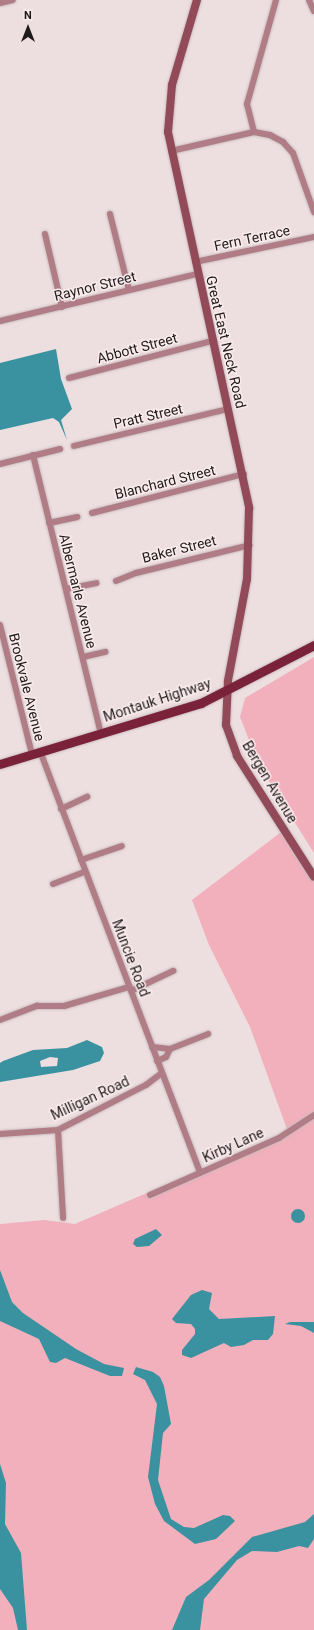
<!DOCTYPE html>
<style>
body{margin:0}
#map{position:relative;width:314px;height:1630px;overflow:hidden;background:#eddee0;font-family:Roboto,sans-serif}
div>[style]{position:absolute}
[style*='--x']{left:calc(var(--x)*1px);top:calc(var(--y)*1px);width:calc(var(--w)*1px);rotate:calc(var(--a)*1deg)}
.green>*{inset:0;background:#f1b0bb}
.water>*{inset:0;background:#3a92a0}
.round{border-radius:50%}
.roads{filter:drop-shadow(0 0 1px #c8bbbd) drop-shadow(0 0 1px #c8bbbd)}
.minor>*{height:6px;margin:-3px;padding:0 3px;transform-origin:3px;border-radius:3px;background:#b07c85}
.secondary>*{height:8px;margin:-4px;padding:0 4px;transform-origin:4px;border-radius:4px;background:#924a59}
.primary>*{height:9px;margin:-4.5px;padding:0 4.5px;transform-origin:4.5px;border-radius:4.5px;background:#7b223b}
span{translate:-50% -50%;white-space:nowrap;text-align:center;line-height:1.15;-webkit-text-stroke:3px #faebed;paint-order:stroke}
.street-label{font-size:14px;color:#201b1b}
.north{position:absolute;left:8px;top:8px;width:40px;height:40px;-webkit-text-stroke:3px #faebed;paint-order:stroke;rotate:0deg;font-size:11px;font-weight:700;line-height:16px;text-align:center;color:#201b1b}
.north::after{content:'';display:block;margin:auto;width:14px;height:18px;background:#201b1b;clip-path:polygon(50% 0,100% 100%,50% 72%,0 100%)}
</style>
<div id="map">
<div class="green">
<div style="clip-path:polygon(314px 657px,314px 853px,259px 765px,240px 717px,245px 698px)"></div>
<div style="clip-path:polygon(285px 829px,314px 876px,314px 1630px,0 1630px,0 1224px,44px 1220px,75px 1224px,288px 1132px,250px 1027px,209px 945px,192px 900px)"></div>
</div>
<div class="water">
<div style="clip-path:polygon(56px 349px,61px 379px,72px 409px,61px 420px,67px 440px,59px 422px,53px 418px,0 430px,0 363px)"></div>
<div style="clip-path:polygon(evenodd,87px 1040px,102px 1047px,104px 1053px,100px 1061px,73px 1070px,0 1082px,0 1063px,3px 1061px,33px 1050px,67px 1048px,87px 1040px,50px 1057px,58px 1058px,57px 1066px,41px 1067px,40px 1061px,50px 1057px)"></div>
<div class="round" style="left:291px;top:1209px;width:14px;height:14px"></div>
<div style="clip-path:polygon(156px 1229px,162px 1235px,149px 1246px,137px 1247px,133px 1244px,135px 1239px)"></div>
<div style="clip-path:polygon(0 1270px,12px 1302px,23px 1313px,76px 1349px,104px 1364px,124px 1368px,122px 1376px,110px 1376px,65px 1358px,56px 1363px,50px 1362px,39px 1339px,0 1321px)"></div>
<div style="clip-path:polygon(202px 1290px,212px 1293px,209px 1309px,219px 1319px,275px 1316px,273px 1334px,268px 1340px,253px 1340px,244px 1345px,231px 1347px,224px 1343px,191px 1358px,182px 1355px,182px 1350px,195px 1334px,195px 1329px,191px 1324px,176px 1323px,172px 1319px,191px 1295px)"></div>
<div style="clip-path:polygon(290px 1322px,314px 1322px,314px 1333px,301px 1326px,285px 1324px)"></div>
<div style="clip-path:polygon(136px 1367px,153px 1372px,160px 1377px,164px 1386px,171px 1424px,163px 1433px,158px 1480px,171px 1519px,184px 1527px,194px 1528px,223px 1515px,230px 1516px,235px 1521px,216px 1539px,195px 1544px,164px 1521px,155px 1504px,148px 1477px,157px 1404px,145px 1380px,133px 1374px)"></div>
<div style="clip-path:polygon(0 1464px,6px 1483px,5px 1524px,21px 1553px,27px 1630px,18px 1630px,13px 1608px,0 1589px)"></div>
<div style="clip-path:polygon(314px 1514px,314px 1539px,308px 1548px,299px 1546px,277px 1552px,252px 1551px,237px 1560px,204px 1599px,200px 1630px,172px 1630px,186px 1597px,209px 1580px,252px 1537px,305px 1522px)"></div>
</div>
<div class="roads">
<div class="minor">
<div style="--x:309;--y:0;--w:12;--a:66"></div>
<div style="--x:0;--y:3;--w:13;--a:-13"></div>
<div style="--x:254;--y:132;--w:29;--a:-104"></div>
<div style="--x:247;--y:104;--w:108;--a:-74.4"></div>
<div style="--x:171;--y:151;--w:85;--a:-12.9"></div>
<div style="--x:254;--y:132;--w:16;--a:11"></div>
<div style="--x:270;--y:135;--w:15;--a:28"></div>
<div style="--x:283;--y:142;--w:15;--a:48"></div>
<div style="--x:293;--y:153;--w:63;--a:70.4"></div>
<div style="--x:110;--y:214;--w:78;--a:76"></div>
<div style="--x:45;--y:234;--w:75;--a:76.9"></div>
<div style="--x:195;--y:262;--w:122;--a:-11.9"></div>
<div style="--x:0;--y:321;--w:203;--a:-13.4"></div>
<div style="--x:69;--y:378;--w:148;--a:-14.5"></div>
<div style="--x:74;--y:446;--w:158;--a:-13.5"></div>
<div style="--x:33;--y:455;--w:286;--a:76.3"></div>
<div style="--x:0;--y:464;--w:62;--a:-14"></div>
<div style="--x:92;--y:513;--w:157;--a:-14.4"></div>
<div style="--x:49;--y:523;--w:29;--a:-12"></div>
<div style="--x:116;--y:581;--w:22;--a:-22"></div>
<div style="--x:136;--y:573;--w:117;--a:-13.8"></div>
<div style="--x:66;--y:589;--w:31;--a:-11"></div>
<div style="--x:0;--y:625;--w:133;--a:76.1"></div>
<div style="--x:83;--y:657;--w:23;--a:-13"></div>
<div style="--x:40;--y:751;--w:451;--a:69.2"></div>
<div style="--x:61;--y:809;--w:29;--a:-25"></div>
<div style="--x:81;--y:860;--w:43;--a:-18.9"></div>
<div style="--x:53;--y:884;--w:34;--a:-21"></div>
<div style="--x:131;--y:991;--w:47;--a:-25.5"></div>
<div style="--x:0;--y:1020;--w:40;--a:-21"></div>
<div style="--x:37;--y:1006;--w:27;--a:0"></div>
<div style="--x:64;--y:1006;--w:68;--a:-16.3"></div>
<div style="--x:152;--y:1047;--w:18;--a:6"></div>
<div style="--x:157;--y:1061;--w:10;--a:-24"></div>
<div style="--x:166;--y:1057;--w:9;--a:-63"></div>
<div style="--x:170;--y:1049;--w:41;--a:-21.5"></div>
<div style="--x:58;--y:1130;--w:88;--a:86.7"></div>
<div style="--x:0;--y:1134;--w:58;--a:-3.9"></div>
<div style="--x:58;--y:1130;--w:99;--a:-27.1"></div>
<div style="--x:146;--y:1085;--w:20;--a:-37"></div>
<div style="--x:150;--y:1195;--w:141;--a:-23.8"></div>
<div style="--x:279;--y:1138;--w:42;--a:-33.3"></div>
</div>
<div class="secondary">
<div style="--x:197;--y:0;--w:89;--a:106.4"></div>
<div style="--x:172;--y:85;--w:47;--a:94.9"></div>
<div style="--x:168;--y:132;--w:385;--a:77.8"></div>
<div style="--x:249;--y:508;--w:71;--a:91.6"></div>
<div style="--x:247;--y:579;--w:104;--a:100.6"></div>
<div style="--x:228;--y:681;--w:44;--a:92.6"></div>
<div style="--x:226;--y:725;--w:33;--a:70"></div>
<div style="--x:237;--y:756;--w:143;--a:57.5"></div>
</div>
<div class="primary">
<div style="--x:0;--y:764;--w:210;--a:-16.9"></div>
<div style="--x:201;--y:703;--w:127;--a:-27.2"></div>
</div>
</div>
<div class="street-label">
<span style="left:252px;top:238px;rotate:-12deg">Fern Terrace</span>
<span style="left:95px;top:286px;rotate:-14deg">Raynor Street</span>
<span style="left:226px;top:342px;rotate:77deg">Great East Neck Road</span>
<span style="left:137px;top:348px;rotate:-15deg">Abbott Street</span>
<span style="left:148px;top:416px;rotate:-13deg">Pratt Street</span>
<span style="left:165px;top:482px;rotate:-14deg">Blanchard Street</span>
<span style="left:179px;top:549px;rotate:-14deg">Baker Street</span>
<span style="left:78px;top:591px;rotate:76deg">Albermarle Avenue</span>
<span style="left:27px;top:687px;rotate:76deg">Brookvale Avenue</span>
<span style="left:157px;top:700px;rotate:-18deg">Montauk Highway</span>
<span style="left:270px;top:782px;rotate:59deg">Bergen Avenue</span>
<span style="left:131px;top:958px;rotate:69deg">Muncie Road</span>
<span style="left:90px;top:1098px;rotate:-25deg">Milligan Road</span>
<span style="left:233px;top:1145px;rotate:-24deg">Kirby Lane</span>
</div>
<div class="north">N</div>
</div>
